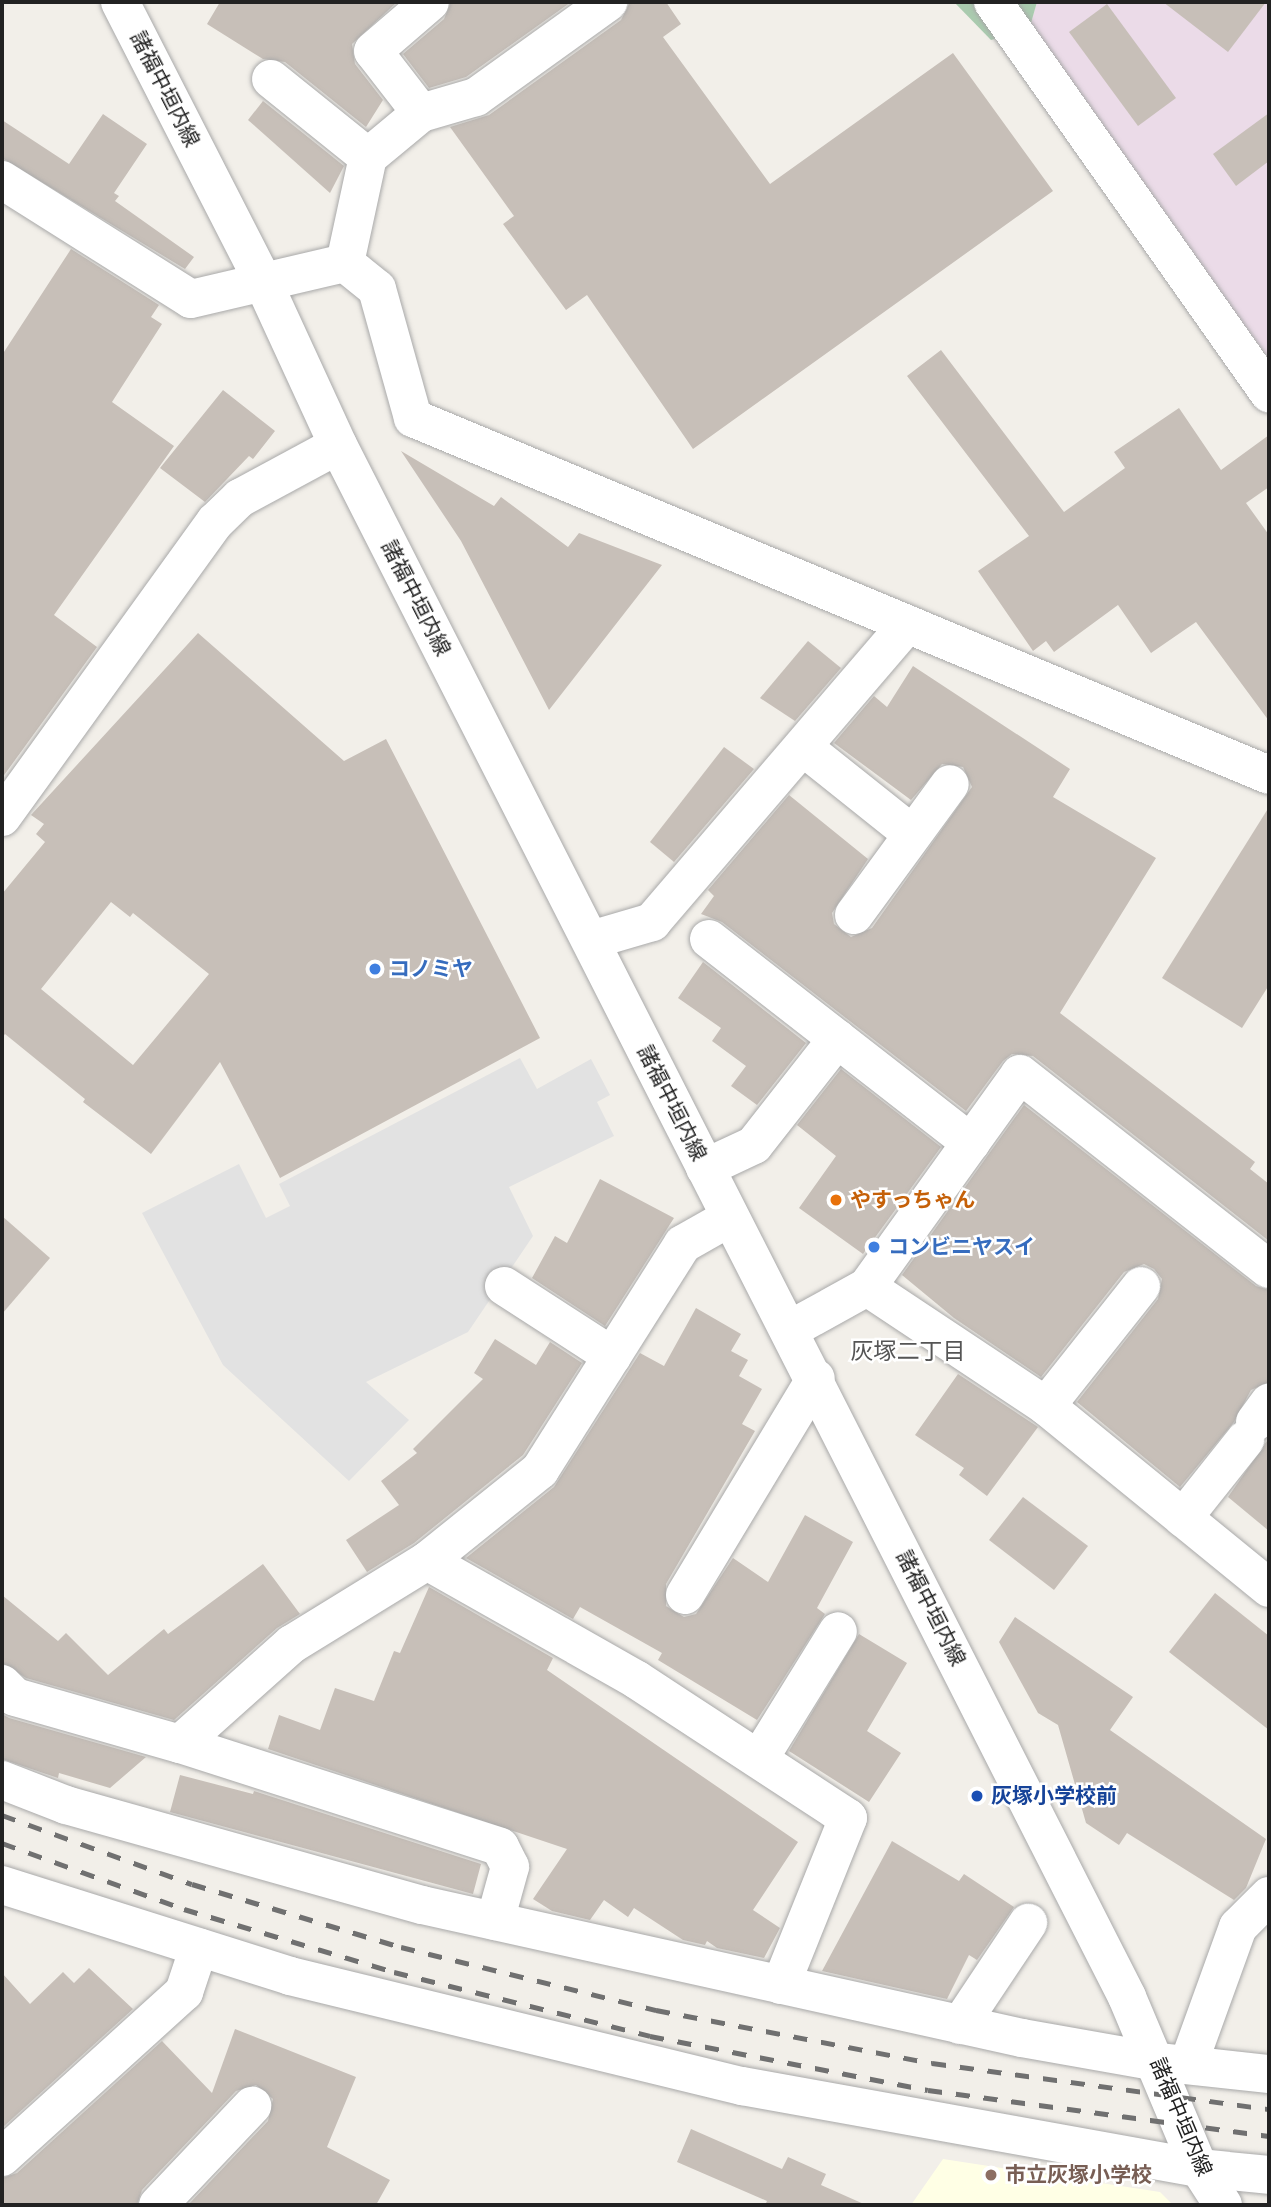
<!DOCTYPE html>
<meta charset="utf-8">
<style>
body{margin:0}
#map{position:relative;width:1271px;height:2207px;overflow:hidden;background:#f2efe9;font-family:Montserrat,"Noto Sans JP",sans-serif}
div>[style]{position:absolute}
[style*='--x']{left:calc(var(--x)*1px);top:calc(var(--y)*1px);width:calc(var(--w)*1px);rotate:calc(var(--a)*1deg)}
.industrial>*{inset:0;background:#ebdbe8}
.education>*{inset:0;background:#ffffe5}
.cemetery>*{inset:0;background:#aacbaf}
.parking>*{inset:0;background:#e2e2e2}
.building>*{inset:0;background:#c7bfb8}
.roads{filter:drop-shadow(0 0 2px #a9a9a9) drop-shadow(0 0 2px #a9a9a9)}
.minor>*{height:38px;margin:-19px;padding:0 19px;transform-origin:19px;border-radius:19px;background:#fff}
.rail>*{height:5px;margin-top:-2.5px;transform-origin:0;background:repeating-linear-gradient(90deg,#707070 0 14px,transparent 0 28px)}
.dots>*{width:19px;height:19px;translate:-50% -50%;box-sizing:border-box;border:4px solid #fff;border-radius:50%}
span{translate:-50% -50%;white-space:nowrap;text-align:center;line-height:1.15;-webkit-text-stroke:5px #fff;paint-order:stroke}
.street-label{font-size:21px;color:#222}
.shop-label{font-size:21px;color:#366cbe;font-weight:700}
.left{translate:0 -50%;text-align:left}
.food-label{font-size:21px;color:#c56008;font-weight:700}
.transit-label{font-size:21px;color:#164399;font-weight:700}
.education-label{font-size:21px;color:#785e54;font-weight:700}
.neighbourhood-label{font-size:23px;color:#555}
.frame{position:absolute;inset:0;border:4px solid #222;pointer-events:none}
</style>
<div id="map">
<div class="industrial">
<div style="clip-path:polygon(1037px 2px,1269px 2px,1269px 359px,1029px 30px)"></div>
</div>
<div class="education">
<div style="clip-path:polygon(943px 2159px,1160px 2192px,1173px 2205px,911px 2205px)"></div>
</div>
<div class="cemetery">
<div style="clip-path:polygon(954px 2px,1037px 2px,1029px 30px,991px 40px)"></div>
</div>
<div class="parking">
<div style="clip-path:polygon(520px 1058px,537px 1089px,591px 1059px,610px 1095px,597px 1102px,614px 1136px,509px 1187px,533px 1236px,468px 1332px,366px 1382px,409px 1420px,349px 1481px,223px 1365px,142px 1213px,239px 1164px,266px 1218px,290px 1206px,279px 1184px)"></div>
</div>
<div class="building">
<div style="clip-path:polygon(220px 2px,397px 2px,352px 44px,355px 64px,383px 100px,366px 127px,285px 62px,263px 59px,207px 24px)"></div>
<div style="clip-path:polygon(451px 2px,571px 2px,466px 77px,429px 88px,403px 54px,444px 19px)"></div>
<div style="clip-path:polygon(630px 2px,666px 2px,681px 24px,663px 37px,770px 184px,953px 53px,1053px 191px,693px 449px,587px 295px,566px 310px,503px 224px,514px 216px,450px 127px,489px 115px,621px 20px)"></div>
<div style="clip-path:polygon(1163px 2px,1266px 2px,1228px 52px)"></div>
<div style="clip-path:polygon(1107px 4px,1176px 98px,1138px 126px,1069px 32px)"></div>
<div style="clip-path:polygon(263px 101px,344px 166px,330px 193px,248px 120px)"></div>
<div style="clip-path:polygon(1269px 113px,1269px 161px,1236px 186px,1213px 154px)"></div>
<div style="clip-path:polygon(103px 114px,147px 144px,114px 193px,119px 196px,115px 201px,194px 257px,185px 269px,2px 158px,2px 120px,69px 164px)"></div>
<div style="clip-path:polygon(71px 249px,159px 305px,151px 317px,162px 324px,112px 402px,174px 446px,54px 615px,97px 647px,2px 778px,2px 355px)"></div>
<div style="clip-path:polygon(941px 350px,1064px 512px,1125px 468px,1114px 452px,1179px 408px,1221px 470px,1269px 435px,1269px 487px,1246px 503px,1269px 535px,1269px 721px,1196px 622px,1151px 653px,1118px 605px,1054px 652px,1046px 641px,1033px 651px,978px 571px,1029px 536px,907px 376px)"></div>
<div style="clip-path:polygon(223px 390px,275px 431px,253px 459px,249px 456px,205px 502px,160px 468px)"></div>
<div style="clip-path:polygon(401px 451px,494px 506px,501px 497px,568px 547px,579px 533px,662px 565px,549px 710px,461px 541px)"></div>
<div style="clip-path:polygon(evenodd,198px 633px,344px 761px,386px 739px,540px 1038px,280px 1178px,220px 1062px,151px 1154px,83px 1102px,85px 1099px,5px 1034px,2px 1038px,2px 894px,45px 842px,36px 834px,44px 824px,31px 815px,198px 633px,111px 902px,130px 917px,133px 913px,209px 974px,133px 1065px,41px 989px,111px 902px)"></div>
<div style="clip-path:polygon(808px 641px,841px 668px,795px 721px,760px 698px)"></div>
<div style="clip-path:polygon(913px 666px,1070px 769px,1053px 797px,1156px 858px,1060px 1013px,1255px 1162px,1250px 1169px,1269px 1184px,1269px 1241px,1033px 1056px,1012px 1054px,1003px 1061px,966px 1111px,722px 922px,701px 914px,714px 896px,708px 890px,789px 795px,868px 859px,832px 913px,834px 924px,851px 937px,872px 928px,972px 787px,963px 767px,942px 764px,911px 800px,834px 743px,874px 696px,887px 707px)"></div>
<div style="clip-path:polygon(724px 747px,754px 769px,674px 862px,650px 842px)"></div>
<div style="clip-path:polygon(1269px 807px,1269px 985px,1242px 1028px,1162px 978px)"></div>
<div style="clip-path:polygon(703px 962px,806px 1043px,757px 1105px,731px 1086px,746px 1066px,712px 1041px,721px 1028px,678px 998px)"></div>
<div style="clip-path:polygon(841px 1069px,941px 1147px,863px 1254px,799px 1208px,836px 1156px,797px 1125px)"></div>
<div style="clip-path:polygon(1024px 1105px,1256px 1286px,1269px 1290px,1269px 1382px,1251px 1390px,1234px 1422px,1180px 1487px,1077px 1402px,1158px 1299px,1162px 1279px,1154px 1269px,1144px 1264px,1124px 1272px,1041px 1377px,954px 1318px,902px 1275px)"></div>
<div style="clip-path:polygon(600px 1179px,674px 1218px,605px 1326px,532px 1278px,555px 1236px,567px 1243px)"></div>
<div style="clip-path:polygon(2px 1216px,50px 1258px,2px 1314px)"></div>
<div style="clip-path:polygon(696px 1308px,741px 1334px,731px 1351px,748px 1360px,739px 1376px,762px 1389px,742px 1424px,755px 1431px,666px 1584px,666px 1606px,684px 1617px,696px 1614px,733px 1558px,768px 1582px,805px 1515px,853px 1542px,817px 1608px,825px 1614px,757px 1720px,658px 1660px,662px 1653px,580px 1607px,573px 1619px,466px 1558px,554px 1487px,640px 1353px,664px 1366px)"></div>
<div style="clip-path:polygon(495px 1339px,536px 1365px,550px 1342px,582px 1363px,523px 1455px,414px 1543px,367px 1572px,346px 1540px,399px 1505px,381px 1481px,417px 1453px,413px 1449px,483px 1379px,474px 1373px)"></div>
<div style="clip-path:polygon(958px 1374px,1038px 1427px,987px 1496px,959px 1475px,964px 1468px,915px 1435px)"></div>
<div style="clip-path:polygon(1269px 1438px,1269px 1531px,1228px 1497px)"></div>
<div style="clip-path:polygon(1023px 1497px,1088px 1546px,1054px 1590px,989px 1540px)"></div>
<div style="clip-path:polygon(263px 1564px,300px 1614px,277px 1628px,174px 1720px,26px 1678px,2px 1663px,2px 1595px,58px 1641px,66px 1633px,108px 1675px,164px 1629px,168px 1634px)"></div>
<div style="clip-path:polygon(429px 1587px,553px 1658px,547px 1670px,798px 1842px,753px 1910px,780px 1928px,764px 1958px,717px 1948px,707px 1941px,705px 1945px,683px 1940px,634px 1908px,628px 1917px,604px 1900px,590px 1920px,552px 1911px,533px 1899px,567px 1849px,268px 1749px,279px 1715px,320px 1730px,335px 1688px,374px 1701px,394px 1651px,400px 1653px)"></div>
<div style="clip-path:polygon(1215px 1593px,1269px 1636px,1269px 1730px,1169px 1652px)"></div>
<div style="clip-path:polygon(1015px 1617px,1133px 1697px,1110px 1730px,1266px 1839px,1246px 1888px,1234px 1900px,1127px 1833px,1119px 1845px,1086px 1823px,1058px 1725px,1038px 1713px,999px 1642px)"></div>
<div style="clip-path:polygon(859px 1634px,907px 1663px,867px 1731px,901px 1753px,869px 1802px,789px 1751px)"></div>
<div style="clip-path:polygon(2px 1714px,9px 1718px,146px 1757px,110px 1788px,59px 1773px,58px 1778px,2px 1759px)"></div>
<div style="clip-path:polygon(180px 1775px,253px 1794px,254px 1791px,481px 1864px,473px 1894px,170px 1812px)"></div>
<div style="clip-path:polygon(892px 1841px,959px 1881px,964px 1874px,1014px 1907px,977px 1960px,969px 1955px,947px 1999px,822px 1971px)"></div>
<div style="clip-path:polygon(89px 1968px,133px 2009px,2px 2128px,2px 1973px,30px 2004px,63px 1972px,74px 1983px)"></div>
<div style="clip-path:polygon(235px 2029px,356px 2077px,327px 2147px,390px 2180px,376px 2205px,188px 2205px,268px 2121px,273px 2099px,256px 2085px,236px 2091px,142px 2190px,137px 2205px,2px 2205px,2px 2178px,17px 2173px,162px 2041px,212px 2093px)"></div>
<div style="clip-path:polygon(691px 2129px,782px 2169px,788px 2157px,826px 2174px,821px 2185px,866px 2205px,765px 2205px,767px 2201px,677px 2162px)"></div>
</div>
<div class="roads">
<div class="minor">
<div style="--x:120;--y:2;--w:314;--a:62.9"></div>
<div style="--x:263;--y:282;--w:179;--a:65.3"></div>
<div style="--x:338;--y:445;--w:1741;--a:63.05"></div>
<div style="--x:1127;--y:1997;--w:186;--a:67.2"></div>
<div style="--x:1199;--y:2168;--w:44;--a:57"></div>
<div style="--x:993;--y:2;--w:479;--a:54.8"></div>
<div style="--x:271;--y:79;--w:124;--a:38.8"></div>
<div style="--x:421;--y:113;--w:57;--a:-16.2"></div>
<div style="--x:476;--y:97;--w:163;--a:-35.7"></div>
<div style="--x:2;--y:180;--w:223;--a:32.2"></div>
<div style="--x:191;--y:299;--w:158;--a:-13.2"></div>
<div style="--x:345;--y:263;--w:41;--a:39.1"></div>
<div style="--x:377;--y:289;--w:134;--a:74.4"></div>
<div style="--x:413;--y:418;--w:927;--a:22.64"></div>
<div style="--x:345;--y:263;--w:108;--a:-77.8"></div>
<div style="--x:368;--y:157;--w:69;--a:-39.7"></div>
<div style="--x:421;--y:113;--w:78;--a:-127.7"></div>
<div style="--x:373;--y:51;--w:75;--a:-40.7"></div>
<div style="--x:803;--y:747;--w:139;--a:38.6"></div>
<div style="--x:2;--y:817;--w:364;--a:-54.2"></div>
<div style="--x:215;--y:522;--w:35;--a:-44"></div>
<div style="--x:240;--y:498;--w:111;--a:-28.4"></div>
<div style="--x:854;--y:915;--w:162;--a:-53.8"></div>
<div style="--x:709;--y:939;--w:332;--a:37.9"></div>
<div style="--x:591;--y:940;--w:64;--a:-16.4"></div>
<div style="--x:652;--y:922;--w:392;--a:-49.4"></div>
<div style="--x:705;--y:1168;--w:54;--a:-25.1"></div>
<div style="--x:754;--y:1145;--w:135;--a:-51.9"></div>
<div style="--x:504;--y:1286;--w:129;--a:32.9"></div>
<div style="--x:867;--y:1287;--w:215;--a:33.6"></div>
<div style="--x:1046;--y:1406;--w:288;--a:39.2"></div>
<div style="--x:791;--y:1329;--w:87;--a:-28.9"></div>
<div style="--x:867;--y:1287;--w:262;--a:-54.3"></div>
<div style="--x:1020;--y:1074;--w:316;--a:38.1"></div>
<div style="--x:1046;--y:1406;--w:153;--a:-51.6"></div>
<div style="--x:1255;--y:1422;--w:24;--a:-54"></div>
<div style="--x:1183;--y:1518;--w:100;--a:-51.5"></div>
<div style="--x:427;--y:1561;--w:241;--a:29.5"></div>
<div style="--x:637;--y:1680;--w:252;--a:33.2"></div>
<div style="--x:848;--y:1818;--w:180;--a:111.9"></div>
<div style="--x:685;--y:1595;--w:253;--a:-58.9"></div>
<div style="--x:2;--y:1684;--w:18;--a:45"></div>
<div style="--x:15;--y:1697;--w:172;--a:15.9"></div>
<div style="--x:180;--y:1744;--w:150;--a:-41.8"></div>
<div style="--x:292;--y:1644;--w:158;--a:-31.6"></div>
<div style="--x:427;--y:1561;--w:145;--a:-38.8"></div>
<div style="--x:540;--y:1470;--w:267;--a:-57.7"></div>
<div style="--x:683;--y:1244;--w:53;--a:-29.5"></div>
<div style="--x:180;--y:1744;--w:336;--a:17.8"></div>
<div style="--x:500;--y:1847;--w:22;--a:63"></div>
<div style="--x:510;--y:1867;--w:56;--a:105.5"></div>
<div style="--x:759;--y:1759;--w:150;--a:-58.3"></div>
<div style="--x:2;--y:1780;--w:69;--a:21.3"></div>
<div style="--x:66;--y:1805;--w:370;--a:15.7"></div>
<div style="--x:422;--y:1905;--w:615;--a:12.5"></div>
<div style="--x:1022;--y:2038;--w:138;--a:10"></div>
<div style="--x:1158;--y:2062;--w:112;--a:6.2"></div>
<div style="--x:2;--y:1885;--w:302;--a:17.5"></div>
<div style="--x:290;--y:1976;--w:465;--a:13.7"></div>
<div style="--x:742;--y:2086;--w:464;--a:10.2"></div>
<div style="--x:1199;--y:2168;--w:70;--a:5.7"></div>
<div style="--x:960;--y:2025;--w:123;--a:-56.3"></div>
<div style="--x:1188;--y:2065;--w:147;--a:-70.1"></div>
<div style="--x:1238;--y:1927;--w:44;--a:-45"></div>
<div style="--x:2;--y:2157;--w:246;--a:-42.2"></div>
<div style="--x:184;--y:1992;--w:47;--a:-71.6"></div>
<div style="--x:158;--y:2205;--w:137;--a:-46.5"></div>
</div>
</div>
<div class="rail">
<div style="--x:2;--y:1815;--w:202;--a:20"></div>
<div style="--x:192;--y:1884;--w:218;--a:16.8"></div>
<div style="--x:401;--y:1947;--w:263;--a:13.9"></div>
<div style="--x:656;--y:2010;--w:281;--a:10.9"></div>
<div style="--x:932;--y:2063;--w:340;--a:7.8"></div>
<div style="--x:2;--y:1843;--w:194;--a:19.9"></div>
<div style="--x:184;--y:1909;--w:219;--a:16.7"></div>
<div style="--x:394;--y:1972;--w:264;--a:14"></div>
<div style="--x:650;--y:2036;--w:283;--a:11"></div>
<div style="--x:928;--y:2090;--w:344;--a:7.7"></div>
</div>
<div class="dots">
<div style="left:375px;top:969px;background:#3f7fe0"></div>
<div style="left:836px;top:1200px;background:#e8710a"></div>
<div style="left:874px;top:1247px;background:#3f7fe0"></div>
<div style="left:977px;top:1796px;background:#1a4fb4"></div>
<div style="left:991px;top:2175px;background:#8d6e63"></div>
</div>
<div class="street-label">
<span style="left:165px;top:89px;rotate:63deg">諸福中垣内線</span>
<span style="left:416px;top:598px;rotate:63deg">諸福中垣内線</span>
<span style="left:672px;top:1103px;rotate:63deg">諸福中垣内線</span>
<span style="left:931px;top:1608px;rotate:63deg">諸福中垣内線</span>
<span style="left:1181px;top:2117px;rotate:67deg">諸福中垣内線</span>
</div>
<div class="shop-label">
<span class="left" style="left:389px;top:969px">コノミヤ</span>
<span class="left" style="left:888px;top:1247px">コンビニヤスイ</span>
</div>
<div class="food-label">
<span class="left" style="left:850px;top:1200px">やすっちゃん</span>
</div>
<div class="transit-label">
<span class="left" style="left:991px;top:1796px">灰塚小学校前</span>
</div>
<div class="education-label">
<span class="left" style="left:1005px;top:2175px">市立灰塚小学校</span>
</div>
<div class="neighbourhood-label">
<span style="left:908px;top:1351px">灰塚二丁目</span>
</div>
<div class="frame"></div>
</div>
